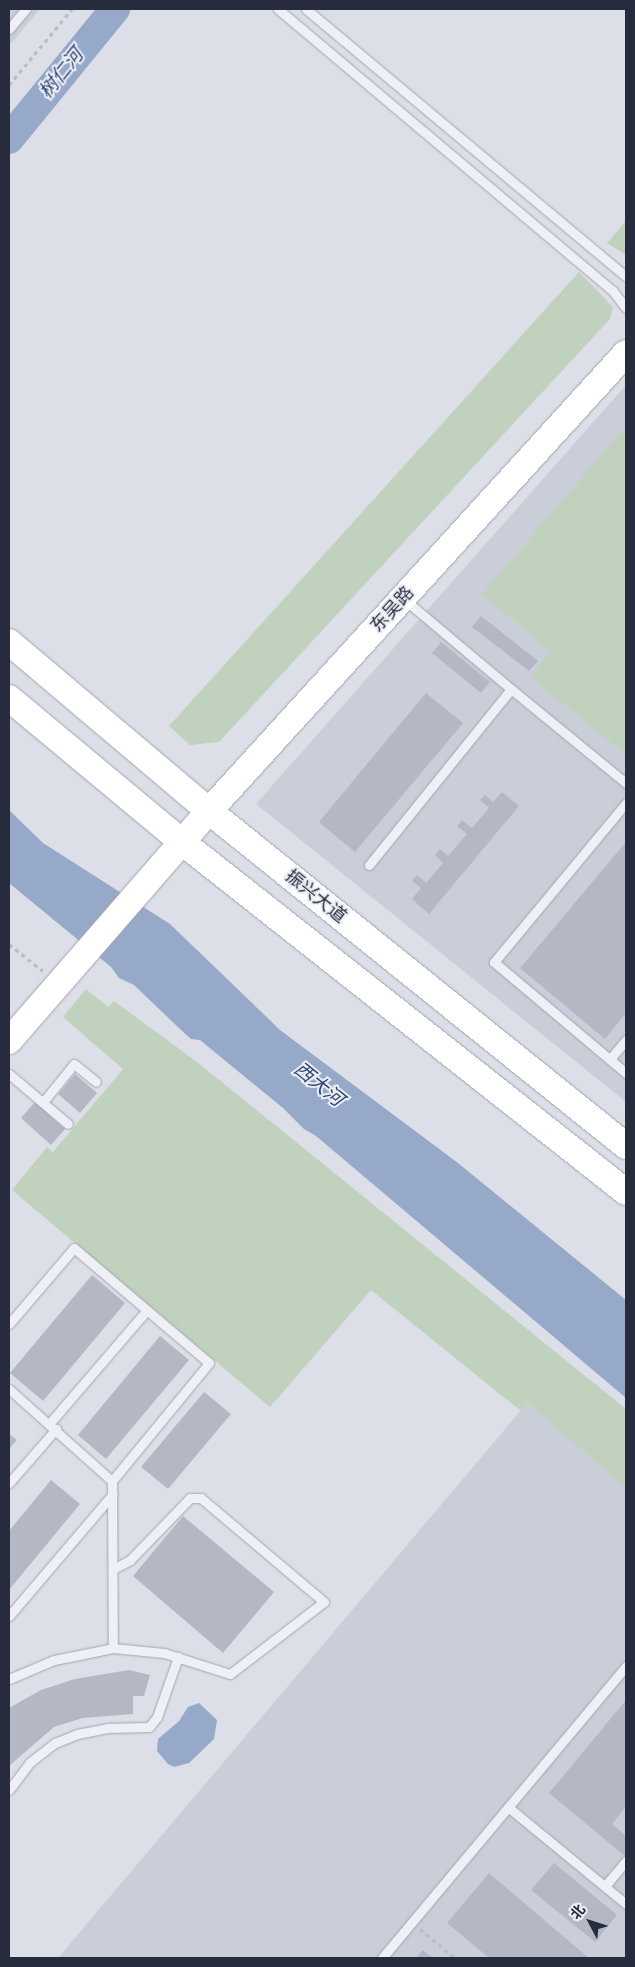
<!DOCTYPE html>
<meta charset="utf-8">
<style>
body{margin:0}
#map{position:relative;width:635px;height:1967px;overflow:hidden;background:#dcdfe7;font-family:"Alegreya Sans","Noto Sans SC",sans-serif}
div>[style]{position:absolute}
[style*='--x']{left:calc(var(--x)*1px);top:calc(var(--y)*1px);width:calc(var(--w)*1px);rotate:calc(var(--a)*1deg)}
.built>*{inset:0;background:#caced9}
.green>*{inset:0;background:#c0d1bd}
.water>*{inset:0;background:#96a9c8}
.river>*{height:30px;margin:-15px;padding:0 15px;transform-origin:15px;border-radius:15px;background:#96a9c8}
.building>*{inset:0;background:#b3b8c4}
.path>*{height:3px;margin-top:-1.5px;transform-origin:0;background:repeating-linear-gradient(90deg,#bbbdc5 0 4px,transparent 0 8px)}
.roads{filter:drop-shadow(0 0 1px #a2a6b1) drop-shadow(0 0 1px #a2a6b1)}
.lane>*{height:9px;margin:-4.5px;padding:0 4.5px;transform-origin:4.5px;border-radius:4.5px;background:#eff0f5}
.secondary>*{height:26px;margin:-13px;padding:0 13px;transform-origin:13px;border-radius:13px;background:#fff}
span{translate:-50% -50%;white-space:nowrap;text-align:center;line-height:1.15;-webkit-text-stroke:4px #ebeef5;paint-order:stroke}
.street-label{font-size:18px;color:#262c3d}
.water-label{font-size:19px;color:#2f4672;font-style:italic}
.frame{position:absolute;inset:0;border:10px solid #262c3d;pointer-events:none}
.north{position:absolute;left:565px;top:1897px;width:50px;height:50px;-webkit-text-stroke:4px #ebeef5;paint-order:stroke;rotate:310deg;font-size:14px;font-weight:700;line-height:20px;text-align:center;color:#262c3d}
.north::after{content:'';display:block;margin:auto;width:18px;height:22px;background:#262c3d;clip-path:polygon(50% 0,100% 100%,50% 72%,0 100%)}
</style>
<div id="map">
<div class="built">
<div style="clip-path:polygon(9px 9px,40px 9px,9px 46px)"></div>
<div style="clip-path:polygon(626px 385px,626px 1102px,256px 804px)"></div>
<div style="clip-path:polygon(528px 1402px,626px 1488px,626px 1958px,58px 1958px)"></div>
</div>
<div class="green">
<div style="clip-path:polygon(626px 221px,626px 255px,607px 243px)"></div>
<div style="clip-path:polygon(579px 272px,613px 307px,610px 319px,219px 742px,190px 745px,169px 726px)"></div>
<div style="clip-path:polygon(626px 426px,626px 755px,531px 677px,550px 651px,482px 594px)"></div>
<div style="clip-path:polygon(86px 989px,108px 1007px,114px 1001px,197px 1062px,626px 1409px,626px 1488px,528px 1403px,521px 1411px,371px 1290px,270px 1407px,12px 1190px,47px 1147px,53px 1152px,123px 1069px,63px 1017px)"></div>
</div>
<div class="water">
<div style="clip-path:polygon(9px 810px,43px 843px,170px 924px,280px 1030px,458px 1163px,626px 1300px,626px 1398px,316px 1136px,304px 1129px,283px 1108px,200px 1040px,191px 1039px,180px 1029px,134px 985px,119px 978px,111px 967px,9px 883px)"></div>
<div style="clip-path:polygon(199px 1703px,217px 1720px,214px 1739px,189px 1763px,174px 1767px,168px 1764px,157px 1751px,158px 1739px,179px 1721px,188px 1707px)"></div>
</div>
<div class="river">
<div style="--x:9;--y:139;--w:168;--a:-50.8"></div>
</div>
<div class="building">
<div style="clip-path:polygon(481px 616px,538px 661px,529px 671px,472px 627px)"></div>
<div style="clip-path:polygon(441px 642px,490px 682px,481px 693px,432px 653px)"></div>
<div style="clip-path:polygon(426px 693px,463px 723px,355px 852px,319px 822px)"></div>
<div style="clip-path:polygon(502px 792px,519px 806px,429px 914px,412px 899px,421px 888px,412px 881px,417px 875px,426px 883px,443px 863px,435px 855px,440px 849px,448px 856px,467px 834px,457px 826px,462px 820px,472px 828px,489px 808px,480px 800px,485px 795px,493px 802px)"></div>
<div style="clip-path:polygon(626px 842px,626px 1013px,605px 1039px,520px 968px)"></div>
<div style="clip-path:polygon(75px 1074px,97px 1093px,80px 1113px,58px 1094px)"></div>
<div style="clip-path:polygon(35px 1102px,65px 1129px,51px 1145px,21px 1118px)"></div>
<div style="clip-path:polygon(92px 1275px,125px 1303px,43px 1401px,10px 1373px)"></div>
<div style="clip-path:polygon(160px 1336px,189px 1360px,106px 1459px,78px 1435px)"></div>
<div style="clip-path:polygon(204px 1392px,231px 1414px,168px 1489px,141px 1467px)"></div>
<div style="clip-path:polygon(9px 1434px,17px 1440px,9px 1449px)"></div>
<div style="clip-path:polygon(51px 1480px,80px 1504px,9px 1590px,9px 1531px)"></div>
<div style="clip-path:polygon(183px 1516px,274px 1592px,223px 1653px,133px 1576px)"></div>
<div style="clip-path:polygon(129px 1670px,150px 1675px,144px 1696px,133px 1696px,133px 1714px,83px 1718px,54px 1727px,9px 1766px,9px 1708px,41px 1690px,75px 1679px)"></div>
<div style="clip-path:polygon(626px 1700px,626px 1807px,612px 1824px,626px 1836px,626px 1857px,549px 1793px)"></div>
<div style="clip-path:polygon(554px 1863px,617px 1915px,595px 1942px,531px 1890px)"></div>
<div style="clip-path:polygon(489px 1873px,589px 1958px,489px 1958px,447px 1923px)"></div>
<div style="clip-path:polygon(423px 1950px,433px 1958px,416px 1958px)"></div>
</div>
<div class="path">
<div style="--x:9;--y:85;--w:99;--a:-50.3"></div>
<div style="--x:9;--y:944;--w:43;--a:38.5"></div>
<div style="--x:420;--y:1929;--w:45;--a:39.6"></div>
</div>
<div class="roads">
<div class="lane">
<div style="--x:278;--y:9;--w:438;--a:40.1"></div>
<div style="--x:613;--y:291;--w:21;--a:53"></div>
<div style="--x:306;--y:9;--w:417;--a:39.9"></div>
<div style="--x:9;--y:29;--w:26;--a:-50"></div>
<div style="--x:405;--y:600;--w:138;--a:40"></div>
<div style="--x:626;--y:803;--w:207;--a:129.7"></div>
<div style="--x:494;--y:962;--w:172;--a:40.1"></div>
<div style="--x:369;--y:865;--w:226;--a:-51.1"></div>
<div style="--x:511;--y:689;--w:149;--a:39.3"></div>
<div style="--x:610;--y:1059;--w:25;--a:-50"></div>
<div style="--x:9;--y:1074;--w:77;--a:40.3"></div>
<div style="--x:43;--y:1102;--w:49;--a:-50.8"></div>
<div style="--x:74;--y:1064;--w:28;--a:39"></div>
<div style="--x:9;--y:1324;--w:100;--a:-49.5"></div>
<div style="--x:74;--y:1248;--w:177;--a:40.4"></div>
<div style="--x:209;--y:1363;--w:153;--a:129.4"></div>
<div style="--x:9;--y:1389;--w:138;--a:41.8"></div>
<div style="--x:112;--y:1481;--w:167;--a:89.7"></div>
<div style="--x:49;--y:1424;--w:150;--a:-49.3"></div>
<div style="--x:9;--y:1483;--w:72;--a:-49"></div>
<div style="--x:9;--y:1616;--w:160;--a:-49.6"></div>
<div style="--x:9;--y:1679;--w:49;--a:-22.9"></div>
<div style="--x:54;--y:1660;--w:60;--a:-11.5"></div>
<div style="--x:113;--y:1648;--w:51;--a:5.6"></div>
<div style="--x:164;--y:1653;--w:69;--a:17.7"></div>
<div style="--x:230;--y:1674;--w:118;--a:-37.5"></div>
<div style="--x:324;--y:1602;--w:161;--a:-139.8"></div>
<div style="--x:201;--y:1498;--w:11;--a:180"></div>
<div style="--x:190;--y:1498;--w:86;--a:134.1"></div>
<div style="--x:130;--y:1560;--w:19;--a:152"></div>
<div style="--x:9;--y:1790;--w:34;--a:-53"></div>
<div style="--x:29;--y:1763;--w:33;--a:-38"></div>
<div style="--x:55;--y:1743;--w:24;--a:-22"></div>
<div style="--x:77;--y:1734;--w:31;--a:-11"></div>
<div style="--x:107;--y:1728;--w:42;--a:-1.4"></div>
<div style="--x:149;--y:1727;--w:13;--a:-51"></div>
<div style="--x:157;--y:1717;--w:64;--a:-70.7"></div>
<div style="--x:508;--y:1807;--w:153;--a:39.4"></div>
<div style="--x:605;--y:1886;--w:33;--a:-50"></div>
<div style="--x:382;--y:1958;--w:381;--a:-50.1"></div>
</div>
<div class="secondary">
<div style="--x:9;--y:642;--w:262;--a:40.2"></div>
<div style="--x:209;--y:811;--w:535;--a:38.78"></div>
<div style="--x:9;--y:698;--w:225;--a:39.8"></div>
<div style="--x:182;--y:842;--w:565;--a:38.25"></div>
<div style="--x:9;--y:1041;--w:305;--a:-49"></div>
<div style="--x:209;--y:811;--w:619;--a:-47.68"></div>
</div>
</div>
<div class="street-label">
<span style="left:393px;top:610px;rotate:-48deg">东吴路</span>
<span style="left:315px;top:897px;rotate:39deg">振兴大道</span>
</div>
<div class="water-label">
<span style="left:62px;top:74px;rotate:-51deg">树仁河</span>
<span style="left:318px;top:1085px;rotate:39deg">西大河</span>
</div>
<div class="frame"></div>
<div class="north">北</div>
</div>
